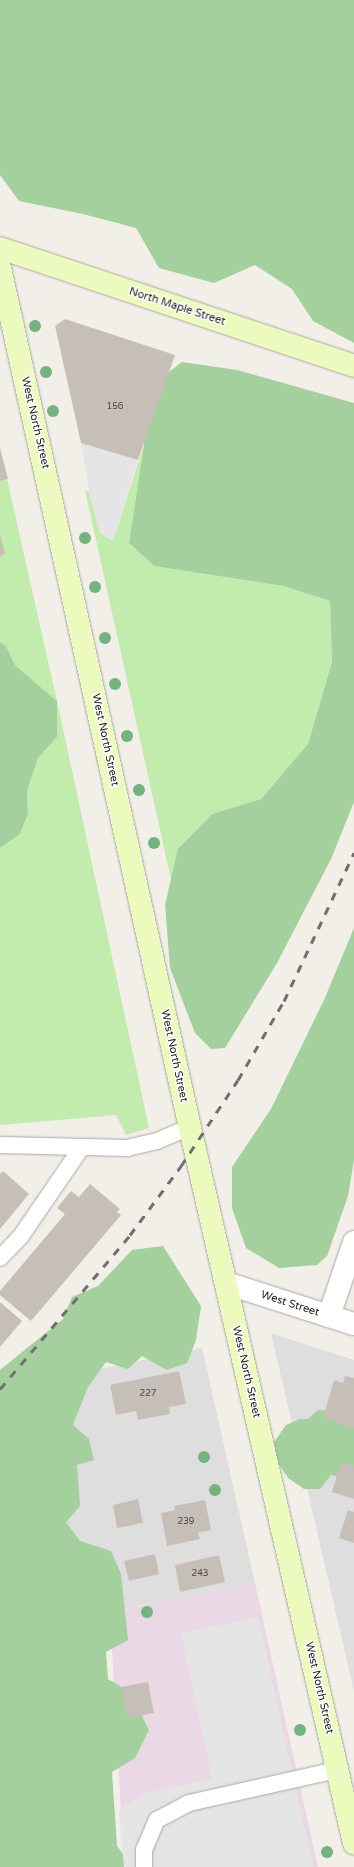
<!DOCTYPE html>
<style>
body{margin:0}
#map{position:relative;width:354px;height:1867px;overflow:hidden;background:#f1efe7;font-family:"Varela Round",sans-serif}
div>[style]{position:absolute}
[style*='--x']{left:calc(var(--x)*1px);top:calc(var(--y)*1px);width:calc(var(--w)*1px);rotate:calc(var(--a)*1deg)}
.residential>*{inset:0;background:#dfdede}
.industrial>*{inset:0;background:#ead9e4}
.grass>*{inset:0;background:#c2ebae}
.forest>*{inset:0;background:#a3d09c}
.parking>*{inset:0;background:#e5e5e5}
.building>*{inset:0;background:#c6bfb7}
.roads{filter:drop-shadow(0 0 1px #a8a8a8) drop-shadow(0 0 1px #a8a8a8)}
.lane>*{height:16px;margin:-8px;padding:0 8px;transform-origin:8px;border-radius:8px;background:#fff}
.street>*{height:22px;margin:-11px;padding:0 11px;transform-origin:11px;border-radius:11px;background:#fff}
.secondary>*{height:22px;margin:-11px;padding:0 11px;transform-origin:11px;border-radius:11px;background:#edfabd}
.rail>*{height:3px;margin-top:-1.5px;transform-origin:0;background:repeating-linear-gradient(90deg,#6f6f6f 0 8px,transparent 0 16px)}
.trees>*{width:12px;height:12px;margin:-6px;border-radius:50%;background:#72b37e}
span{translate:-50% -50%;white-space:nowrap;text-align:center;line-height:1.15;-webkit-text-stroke:3px #fff;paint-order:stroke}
.number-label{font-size:9px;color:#4a4846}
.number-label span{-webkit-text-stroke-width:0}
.street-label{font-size:11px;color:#212121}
</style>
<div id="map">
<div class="residential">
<div style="clip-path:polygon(271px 1333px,354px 1360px,354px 1691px)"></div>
<div style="clip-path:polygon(202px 1348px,255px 1583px,110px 1612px,0 1584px,94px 1370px)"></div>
</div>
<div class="industrial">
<div style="clip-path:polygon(255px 1583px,318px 1867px,124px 1867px,110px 1612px)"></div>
</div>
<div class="grass">
<div style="clip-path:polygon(144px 445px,129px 543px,154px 566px,284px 586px,330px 601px,332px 662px,308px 744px,261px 799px,212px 814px,178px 849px,172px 884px,85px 490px,89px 492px,100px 533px,113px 541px)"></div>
<div style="clip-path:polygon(0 448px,57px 701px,149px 1128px,126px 1135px,116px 1115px,0 1125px,0 848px,20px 834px,28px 814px,27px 791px,38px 758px,57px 737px,57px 701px,15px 665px,6px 646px,0 642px)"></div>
</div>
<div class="forest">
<div style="clip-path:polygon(0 0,354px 0,354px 343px,313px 321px,292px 289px,255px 265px,214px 283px,159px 268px,136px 228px,83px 214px,19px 201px,0 175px)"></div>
<div style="clip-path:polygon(182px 362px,237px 370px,354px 403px,354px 802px,331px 859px,277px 963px,225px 1048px,211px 1049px,195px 1033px,170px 968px,165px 905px,178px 849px,212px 814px,261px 799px,308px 744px,332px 662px,330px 601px,284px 586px,154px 566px,129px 543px,144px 445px,143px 410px,170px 371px)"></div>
<div style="clip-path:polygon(0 642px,6px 646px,15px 665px,57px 701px,57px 737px,38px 758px,27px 791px,28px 814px,20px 834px,0 848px)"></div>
<div style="clip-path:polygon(354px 928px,354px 1160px,348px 1196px,327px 1256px,317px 1265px,279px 1268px,246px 1248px,232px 1208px,232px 1167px,271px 1109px,324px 1000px)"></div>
<div style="clip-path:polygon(163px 1246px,201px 1306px,196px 1340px,187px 1363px,167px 1370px,142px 1356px,128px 1369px,106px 1362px,88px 1387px,73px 1425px,89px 1439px,94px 1460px,77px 1465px,80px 1506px,66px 1522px,80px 1541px,111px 1551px,121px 1574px,128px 1640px,106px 1652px,108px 1679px,130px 1692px,149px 1730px,135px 1758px,112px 1772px,117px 1846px,133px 1867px,0 1867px,0 1370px,63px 1319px,72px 1297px,98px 1286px,132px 1250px)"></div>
<div style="clip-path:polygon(318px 1410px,331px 1411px,354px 1421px,354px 1479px,331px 1475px,320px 1489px,304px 1489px,288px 1478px,276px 1460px,274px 1442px,286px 1425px,300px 1419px,308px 1419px)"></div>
</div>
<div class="parking">
<div style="clip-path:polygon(81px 443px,138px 460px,113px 541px,100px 533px,89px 492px)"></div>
<div style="clip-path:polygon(258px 1617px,313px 1867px,124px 1867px,119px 1810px,147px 1793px,212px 1778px,181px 1633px)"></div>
</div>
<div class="building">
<div style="clip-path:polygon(65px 319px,175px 355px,138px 460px,81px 443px,55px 326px)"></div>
<div style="clip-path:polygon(0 448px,8px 479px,0 481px)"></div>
<div style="clip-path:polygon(0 534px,5px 554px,0 556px)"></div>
<div style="clip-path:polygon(3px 1171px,29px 1194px,0 1229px,0 1174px)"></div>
<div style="clip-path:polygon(90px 1184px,120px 1209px,117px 1212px,121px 1215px,31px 1321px,0 1295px,0 1291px,65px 1214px,57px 1208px,71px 1191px,79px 1197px)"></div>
<div style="clip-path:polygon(0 1302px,22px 1321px,0 1347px)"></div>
<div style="clip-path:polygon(179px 1371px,186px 1404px,169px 1407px,170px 1414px,138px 1420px,136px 1411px,116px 1415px,110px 1385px)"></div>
<div style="clip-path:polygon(345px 1376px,354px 1378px,354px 1428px,323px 1418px,334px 1380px,343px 1383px)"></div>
<div style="clip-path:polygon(341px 1462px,354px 1466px,354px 1499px,332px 1492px)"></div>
<div style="clip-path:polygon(138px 1499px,143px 1523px,117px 1528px,113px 1505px)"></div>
<div style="clip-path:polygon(205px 1500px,211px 1530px,198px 1533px,200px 1539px,167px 1546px,161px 1513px,175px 1510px,174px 1506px)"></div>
<div style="clip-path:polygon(348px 1510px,354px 1512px,354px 1543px,339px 1538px)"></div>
<div style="clip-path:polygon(155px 1554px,159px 1574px,129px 1581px,124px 1561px)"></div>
<div style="clip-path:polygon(219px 1555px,225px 1582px,180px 1592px,175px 1565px)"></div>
<div style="clip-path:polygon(148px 1682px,154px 1713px,127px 1718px,121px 1687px)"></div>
</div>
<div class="roads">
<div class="lane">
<div style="--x:0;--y:1145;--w:127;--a:1.4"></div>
<div style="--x:127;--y:1148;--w:31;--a:-13"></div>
<div style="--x:157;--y:1141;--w:36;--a:-23"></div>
<div style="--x:0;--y:1258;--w:30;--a:-46"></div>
<div style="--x:21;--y:1236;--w:108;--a:-55.6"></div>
<div style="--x:144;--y:1867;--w:17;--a:-90"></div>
<div style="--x:144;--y:1850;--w:33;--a:-67"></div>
<div style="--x:157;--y:1820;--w:36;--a:-28"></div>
<div style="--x:189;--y:1803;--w:152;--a:-12.6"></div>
</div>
<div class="street">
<div style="--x:226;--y:1283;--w:134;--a:17.8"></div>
<div style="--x:329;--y:1316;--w:78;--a:-71.3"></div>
</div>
<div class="secondary">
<div style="--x:0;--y:248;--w:373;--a:18.4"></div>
<div style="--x:0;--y:268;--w:881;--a:77.54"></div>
<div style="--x:190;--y:1128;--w:734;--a:77.08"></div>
</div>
</div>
<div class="rail">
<div style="--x:0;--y:1389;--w:202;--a:-49.8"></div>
<div style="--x:130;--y:1235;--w:86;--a:-53.5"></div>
<div style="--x:181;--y:1166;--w:103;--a:-56.5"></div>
<div style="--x:238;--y:1080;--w:91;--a:-59.8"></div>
<div style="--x:284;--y:1001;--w:164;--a:-64.7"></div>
</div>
<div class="trees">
<div style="left:35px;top:326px"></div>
<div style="left:46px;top:372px"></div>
<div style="left:53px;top:411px"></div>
<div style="left:85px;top:538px"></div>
<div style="left:95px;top:587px"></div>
<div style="left:105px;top:638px"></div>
<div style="left:115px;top:684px"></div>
<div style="left:127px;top:736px"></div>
<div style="left:139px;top:790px"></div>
<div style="left:154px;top:843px"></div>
<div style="left:204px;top:1457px"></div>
<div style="left:215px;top:1490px"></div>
<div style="left:147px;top:1612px"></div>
<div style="left:300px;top:1730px"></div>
<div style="left:327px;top:1852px"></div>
</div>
<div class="number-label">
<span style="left:115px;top:407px">156</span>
<span style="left:148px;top:1394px">227</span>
<span style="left:186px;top:1522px">239</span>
<span style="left:200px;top:1574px">243</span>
</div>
<div class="street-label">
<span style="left:177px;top:307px;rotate:18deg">North Maple Street</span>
<span style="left:35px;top:423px;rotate:77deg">West North Street</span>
<span style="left:105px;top:740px;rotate:78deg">West North Street</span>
<span style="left:174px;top:1056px;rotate:78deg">West North Street</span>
<span style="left:290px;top:1304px;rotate:18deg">West Street</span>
<span style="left:246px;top:1372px;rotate:77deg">West North Street</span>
<span style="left:319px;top:1688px;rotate:77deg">West North Street</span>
</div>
</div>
